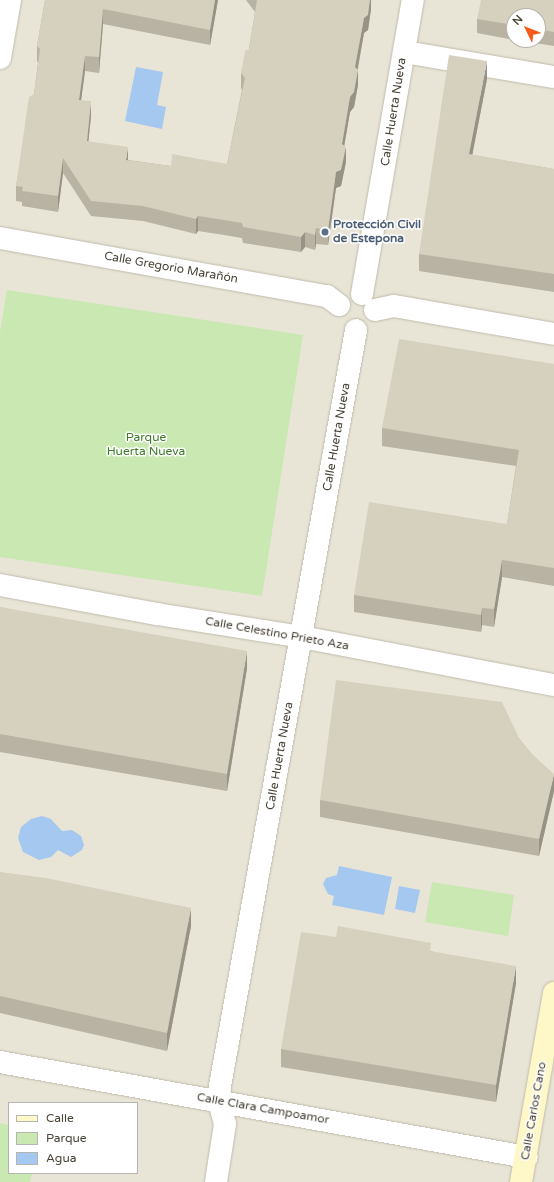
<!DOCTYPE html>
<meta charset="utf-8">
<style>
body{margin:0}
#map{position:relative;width:554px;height:1182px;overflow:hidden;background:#f4f2e9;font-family:"Varela Round",sans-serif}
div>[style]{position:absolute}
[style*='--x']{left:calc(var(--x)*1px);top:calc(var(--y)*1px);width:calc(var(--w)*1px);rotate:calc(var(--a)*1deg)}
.residential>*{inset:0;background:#e8e5d7}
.green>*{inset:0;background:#c9e8b2}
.water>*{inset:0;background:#a5c8f0}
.roads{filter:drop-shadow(0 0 1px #c0bbab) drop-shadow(0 0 1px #c0bbab)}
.street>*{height:22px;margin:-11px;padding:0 11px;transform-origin:11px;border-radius:11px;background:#fff}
.secondary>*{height:22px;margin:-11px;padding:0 11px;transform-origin:11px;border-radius:11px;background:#fef8c9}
.wall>*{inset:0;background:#b8b3a3}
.shaded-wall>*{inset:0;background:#969285}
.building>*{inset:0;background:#d6d0be}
.dots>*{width:11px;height:11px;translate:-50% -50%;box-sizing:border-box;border:2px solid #fff;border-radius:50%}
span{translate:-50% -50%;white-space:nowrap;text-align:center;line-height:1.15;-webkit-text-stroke:3px #fff;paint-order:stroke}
.street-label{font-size:12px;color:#484337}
.service-label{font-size:12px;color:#4e5e75;font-weight:700}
.left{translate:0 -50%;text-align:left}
.park-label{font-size:12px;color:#3e7a2a}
.legend{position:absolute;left:8px;top:1102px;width:130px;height:72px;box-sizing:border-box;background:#fff;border:1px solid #b6b4af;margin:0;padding:5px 7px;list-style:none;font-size:12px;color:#484337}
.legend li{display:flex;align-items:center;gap:8px;height:20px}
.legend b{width:20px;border:1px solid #b6b4af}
.north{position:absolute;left:506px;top:8px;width:40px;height:40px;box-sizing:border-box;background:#fff;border:1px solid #b6b4af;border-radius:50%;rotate:313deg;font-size:11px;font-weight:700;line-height:16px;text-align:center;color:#484337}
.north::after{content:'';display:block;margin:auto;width:14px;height:18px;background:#f9581b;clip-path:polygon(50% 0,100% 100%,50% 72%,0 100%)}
</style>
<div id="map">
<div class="residential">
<div style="clip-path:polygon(evenodd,0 0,554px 0,554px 1182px,0 1182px,0 0,514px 16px,538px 16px,538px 40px,514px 40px,514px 16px,0 0,9px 1103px,137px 1103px,137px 1173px,9px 1173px,9px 1103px)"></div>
</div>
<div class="green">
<div style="clip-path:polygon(7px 290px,303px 335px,262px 596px,0 557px,0 332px)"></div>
<div style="clip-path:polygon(432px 882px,514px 895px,508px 936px,425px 922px)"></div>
<div style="clip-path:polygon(0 1123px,9px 1125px,9px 1173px,32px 1173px,30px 1182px,0 1182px)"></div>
</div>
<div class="water">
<div style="clip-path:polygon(136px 67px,163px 72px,157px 105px,166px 107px,162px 129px,125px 121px)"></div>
<div style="clip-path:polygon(42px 816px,51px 819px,62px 831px,72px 830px,81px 836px,84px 845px,82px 850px,71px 857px,58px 850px,51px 857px,39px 860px,23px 852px,18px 838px,21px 827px,31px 819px)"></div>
<div style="clip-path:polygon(339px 866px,392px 877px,384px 915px,332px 905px,334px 896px,328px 894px,323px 884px,326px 878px,337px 875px)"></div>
<div style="clip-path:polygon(399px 886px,420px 890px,415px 913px,395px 909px)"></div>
</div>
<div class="roads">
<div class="street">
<div style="--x:404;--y:52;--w:152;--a:9.5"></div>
<div style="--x:0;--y:58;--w:59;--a:-80.2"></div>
<div style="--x:0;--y:238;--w:332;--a:10.1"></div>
<div style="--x:327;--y:296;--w:15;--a:37"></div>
<div style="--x:362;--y:294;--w:298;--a:-80.2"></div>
<div style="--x:375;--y:310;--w:19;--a:-12"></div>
<div style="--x:394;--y:306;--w:162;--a:9.9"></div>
<div style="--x:0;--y:585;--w:160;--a:10.5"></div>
<div style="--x:157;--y:614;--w:147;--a:9"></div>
<div style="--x:302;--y:637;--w:257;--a:10.8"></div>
<div style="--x:0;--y:1062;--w:535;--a:10.24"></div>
<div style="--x:216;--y:1182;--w:59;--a:-81.2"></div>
<div style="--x:225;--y:1124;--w:24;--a:-105"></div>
<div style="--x:219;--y:1101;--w:15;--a:-86"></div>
<div style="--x:220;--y:1086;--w:768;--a:-79.8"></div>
</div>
<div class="secondary">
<div style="--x:521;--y:1182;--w:192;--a:-80.1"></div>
</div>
</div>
<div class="wall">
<div style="clip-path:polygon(45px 0,218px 0,210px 45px,103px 24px,99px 73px,85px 71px,81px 100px,91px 116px,88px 141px,128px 160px,171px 166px,227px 164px,242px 90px,241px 88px,241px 73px,249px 49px,255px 12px,246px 0,371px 0,371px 9px,368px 30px,364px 33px,358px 69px,358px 85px,354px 107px,350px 112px,344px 146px,346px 162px,341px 186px,336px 188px,328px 245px,316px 244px,315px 250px,305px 247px,301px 252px,243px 243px,242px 238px,224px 235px,198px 231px,196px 234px,143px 221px,91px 216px,63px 173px,58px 212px,22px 206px,22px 202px,16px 201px,16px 186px,34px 94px,38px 63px,37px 61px,37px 46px)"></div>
<div style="clip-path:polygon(554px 0,554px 46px,516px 40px,538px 40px,538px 16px,514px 16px,514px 40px,477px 33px,477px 19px)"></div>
<div style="clip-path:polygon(487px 79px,472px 155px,554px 169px,554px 292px,419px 271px,419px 254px)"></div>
<div style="clip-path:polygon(554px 364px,554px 586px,502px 577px,494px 627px,482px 625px,481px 632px,354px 612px,354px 595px,507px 524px,516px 466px,382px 446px,382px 428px)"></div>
<div style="clip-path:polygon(0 607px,247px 668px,227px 791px,0 752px)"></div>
<div style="clip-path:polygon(519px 738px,554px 791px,539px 856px,320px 817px,320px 800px)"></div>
<div style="clip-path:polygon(0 872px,191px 926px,167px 1051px,0 1013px)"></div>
<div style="clip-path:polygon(336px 937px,431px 951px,516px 983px,496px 1102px,281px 1067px,281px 1049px)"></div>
</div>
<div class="shaded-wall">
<div style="clip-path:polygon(215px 0,218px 0,210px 45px,210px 30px)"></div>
<div style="clip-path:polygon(370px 0,371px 0,371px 9px,368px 30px,364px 33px,355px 82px,355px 67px,364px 18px)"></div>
<div style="clip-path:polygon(103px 9px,103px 24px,99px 73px,99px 57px)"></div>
<div style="clip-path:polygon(85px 56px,85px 71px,79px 116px,79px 100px)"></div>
<div style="clip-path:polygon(487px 61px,487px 79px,469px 172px,469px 154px)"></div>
<div style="clip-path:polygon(358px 70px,358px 85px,354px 107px,350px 112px,342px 159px,342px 144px,350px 97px)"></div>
<div style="clip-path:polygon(91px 101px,91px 116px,87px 156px,87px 141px)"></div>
<div style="clip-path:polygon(128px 147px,128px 162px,126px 160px)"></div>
<div style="clip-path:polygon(346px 147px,346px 162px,341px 186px,336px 188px,328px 245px,328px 230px,336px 172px)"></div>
<div style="clip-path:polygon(63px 158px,63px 173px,58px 212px,58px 196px)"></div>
<div style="clip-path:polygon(198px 216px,198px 231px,196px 234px,196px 219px)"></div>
<div style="clip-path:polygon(316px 228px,316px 244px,315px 250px,315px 235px)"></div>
<div style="clip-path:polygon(305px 232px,305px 247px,301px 252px,301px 237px)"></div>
<div style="clip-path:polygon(502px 560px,502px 577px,494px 627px,494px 609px)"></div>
<div style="clip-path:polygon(482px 608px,482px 625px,481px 632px,481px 615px)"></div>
<div style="clip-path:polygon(247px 651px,247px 668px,227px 791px,227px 774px)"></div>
<div style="clip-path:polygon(554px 774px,554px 791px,539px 856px,539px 839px)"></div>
<div style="clip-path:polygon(191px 908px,191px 926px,167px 1051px,167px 1033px)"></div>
<div style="clip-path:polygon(516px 966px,516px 983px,496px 1102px,496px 1085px)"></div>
</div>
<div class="building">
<div style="clip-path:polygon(45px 0,215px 0,210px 30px,103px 9px,99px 57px,85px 56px,79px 100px,91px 101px,87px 141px,128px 147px,126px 160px,171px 166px,172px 154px,227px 164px,245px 78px,241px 73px,245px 51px,249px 49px,257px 0,370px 0,368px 15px,364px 18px,355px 67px,358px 70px,354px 92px,350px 97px,342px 144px,346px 147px,341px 170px,336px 172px,328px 230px,316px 228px,315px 235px,305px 232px,301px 237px,243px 227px,242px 223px,224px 220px,198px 216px,196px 219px,143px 206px,91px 201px,63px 158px,58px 196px,22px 191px,23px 187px,16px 186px,29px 97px,34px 94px,40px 49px,37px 46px)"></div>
<div style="clip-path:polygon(481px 0,554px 0,554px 32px,538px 29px,538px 16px,514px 16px,514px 25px,477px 19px)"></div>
<div style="clip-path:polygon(449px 55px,487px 61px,469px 154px,554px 169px,554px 274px,419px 254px)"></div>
<div style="clip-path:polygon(399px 339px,554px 364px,554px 568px,502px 560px,494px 609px,482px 608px,481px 615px,354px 595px,369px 502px,507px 524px,519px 450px,382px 428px)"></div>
<div style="clip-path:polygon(0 607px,247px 651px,227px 774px,0 734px)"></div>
<div style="clip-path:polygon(336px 680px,502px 702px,519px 738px,533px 755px,554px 774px,539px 839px,320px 800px)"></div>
<div style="clip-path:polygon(0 872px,46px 878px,191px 908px,167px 1033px,0 996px)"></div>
<div style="clip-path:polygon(338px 926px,431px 943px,430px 951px,516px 966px,496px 1085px,281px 1049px,301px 932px,336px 937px)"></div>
</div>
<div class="dots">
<div style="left:325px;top:232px;background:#5c6f8a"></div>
</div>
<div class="street-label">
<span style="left:394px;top:112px;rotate:-81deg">Calle Huerta Nueva</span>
<span style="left:171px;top:268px;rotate:10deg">Calle Gregorio Marañón</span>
<span style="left:337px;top:437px;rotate:-80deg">Calle Huerta Nueva</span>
<span style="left:277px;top:634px;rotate:10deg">Calle Celestino Prieto Aza</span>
<span style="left:280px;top:756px;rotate:-80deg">Calle Huerta Nueva</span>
<span style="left:263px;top:1109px;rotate:10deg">Calle Clara Campoamor</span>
<span style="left:534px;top:1111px;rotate:-80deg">Calle Carlos Cano</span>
</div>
<div class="service-label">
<span class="left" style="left:333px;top:232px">Protección Civil<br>de Estepona</span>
</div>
<div class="park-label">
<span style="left:146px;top:445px">Parque<br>Huerta Nueva</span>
</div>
<ul class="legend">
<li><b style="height:5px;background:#fef8c9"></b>Calle</li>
<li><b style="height:11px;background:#c9e8b2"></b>Parque</li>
<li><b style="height:11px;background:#a5c8f0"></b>Agua</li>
</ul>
<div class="north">N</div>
</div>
